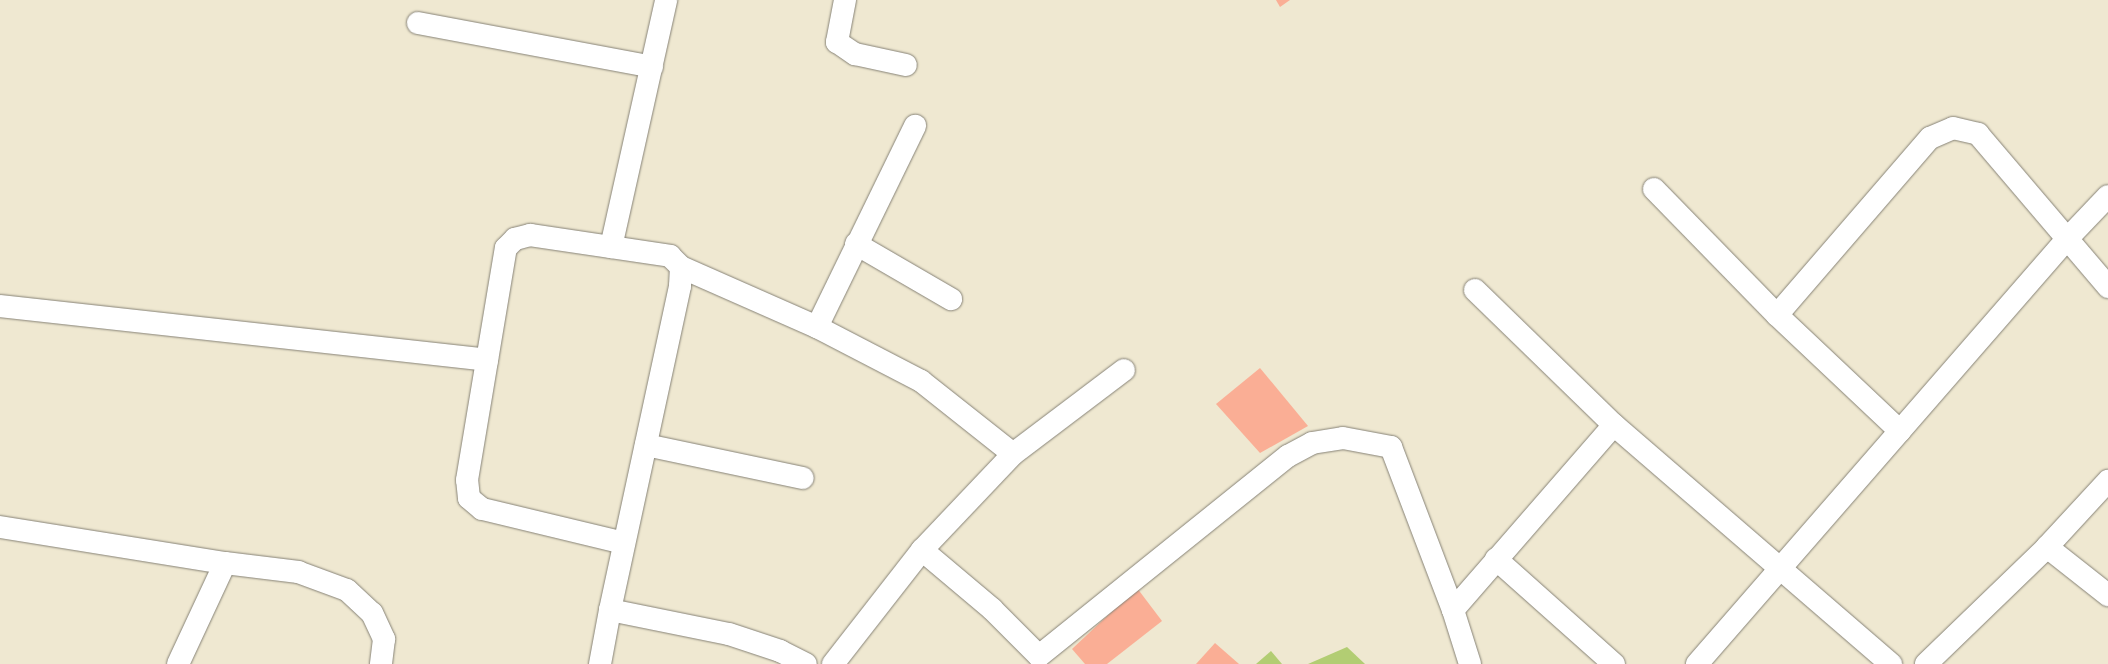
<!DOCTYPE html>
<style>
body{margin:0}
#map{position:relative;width:2108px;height:664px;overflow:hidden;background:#efe8d1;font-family:"Gochi Hand",sans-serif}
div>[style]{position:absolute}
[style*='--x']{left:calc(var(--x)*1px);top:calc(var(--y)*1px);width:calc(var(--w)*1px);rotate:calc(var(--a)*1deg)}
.green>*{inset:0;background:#b2cd73}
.building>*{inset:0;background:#faae95}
.roads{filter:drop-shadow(0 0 1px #868276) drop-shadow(0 0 1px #868276)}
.minor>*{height:22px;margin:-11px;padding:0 11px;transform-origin:11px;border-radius:11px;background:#fff}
span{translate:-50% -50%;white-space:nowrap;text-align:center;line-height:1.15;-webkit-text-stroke:3px #f6f6f2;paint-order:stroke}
</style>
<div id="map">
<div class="green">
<div style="clip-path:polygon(1347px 647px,1365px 664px,1308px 664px)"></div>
<div style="clip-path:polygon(1271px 651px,1282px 664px,1256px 664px)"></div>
</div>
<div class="building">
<div style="clip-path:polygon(1276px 0,1290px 0,1280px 7px)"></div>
<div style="clip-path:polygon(1260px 368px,1308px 426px,1260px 453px,1216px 404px)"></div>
<div style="clip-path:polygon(1137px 588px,1162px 621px,1107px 664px,1085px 664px,1072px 649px)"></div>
<div style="clip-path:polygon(1215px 643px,1239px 664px,1196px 664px)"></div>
</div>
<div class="roads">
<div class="minor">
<div style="--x:845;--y:0;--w:43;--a:100.8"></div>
<div style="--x:837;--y:42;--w:22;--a:34"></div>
<div style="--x:855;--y:54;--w:52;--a:12.2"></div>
<div style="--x:418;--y:23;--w:238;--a:10.6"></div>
<div style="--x:1654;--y:189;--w:176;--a:45.7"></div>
<div style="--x:1777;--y:315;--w:169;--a:43.3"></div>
<div style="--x:856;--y:244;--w:110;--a:30.1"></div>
<div style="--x:611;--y:247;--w:253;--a:-77.4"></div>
<div style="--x:1475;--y:290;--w:194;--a:44.2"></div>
<div style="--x:1614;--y:425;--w:366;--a:40.8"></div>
<div style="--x:0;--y:306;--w:490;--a:6.3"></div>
<div style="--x:1777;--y:315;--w:234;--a:-49.2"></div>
<div style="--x:1930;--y:138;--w:25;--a:-23"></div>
<div style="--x:1953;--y:128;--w:26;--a:13"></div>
<div style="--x:1978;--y:134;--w:201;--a:49.6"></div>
<div style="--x:817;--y:327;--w:224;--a:-64"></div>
<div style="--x:646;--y:445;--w:160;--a:11.9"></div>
<div style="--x:0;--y:527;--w:228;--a:9.1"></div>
<div style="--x:225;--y:563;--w:74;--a:7"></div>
<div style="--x:298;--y:572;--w:52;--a:20.2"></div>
<div style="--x:347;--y:590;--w:34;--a:43"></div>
<div style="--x:372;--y:613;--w:29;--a:65"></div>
<div style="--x:384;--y:639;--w:25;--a:97"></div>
<div style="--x:624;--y:543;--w:146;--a:-166.5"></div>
<div style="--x:482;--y:509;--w:17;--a:-140"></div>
<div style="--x:469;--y:498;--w:18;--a:-96"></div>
<div style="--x:467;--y:480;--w:235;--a:-80.5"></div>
<div style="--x:506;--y:248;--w:13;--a:-45"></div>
<div style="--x:515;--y:239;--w:16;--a:-15"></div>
<div style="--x:530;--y:235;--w:142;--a:8.5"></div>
<div style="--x:670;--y:256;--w:16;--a:45"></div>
<div style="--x:681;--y:267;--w:149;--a:23.8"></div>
<div style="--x:817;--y:327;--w:117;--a:27.4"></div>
<div style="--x:921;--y:381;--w:117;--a:38.4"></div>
<div style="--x:2047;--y:547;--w:78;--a:38.2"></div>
<div style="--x:922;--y:550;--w:92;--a:40.1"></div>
<div style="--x:992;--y:609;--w:66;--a:45"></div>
<div style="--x:1039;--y:656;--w:319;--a:-38.8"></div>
<div style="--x:1288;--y:456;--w:27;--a:-28"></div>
<div style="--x:1312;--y:443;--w:31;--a:-9"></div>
<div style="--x:1343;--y:438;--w:49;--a:10.6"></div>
<div style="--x:1391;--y:447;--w:174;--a:69.2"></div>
<div style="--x:1453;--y:610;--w:57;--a:72.5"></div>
<div style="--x:1496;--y:559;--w:158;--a:41.7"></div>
<div style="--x:610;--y:610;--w:121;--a:11.4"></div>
<div style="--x:729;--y:634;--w:54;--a:18.4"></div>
<div style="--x:780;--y:651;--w:29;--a:27"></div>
<div style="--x:1453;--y:610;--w:245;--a:-49"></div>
<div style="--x:178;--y:664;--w:111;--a:-65"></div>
<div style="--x:600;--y:664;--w:55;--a:-79.5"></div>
<div style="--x:610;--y:610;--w:331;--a:-77.8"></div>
<div style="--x:680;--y:286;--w:19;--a:-87"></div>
<div style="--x:833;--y:664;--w:145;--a:-52"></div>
<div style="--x:922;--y:550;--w:132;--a:-46.5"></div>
<div style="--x:1013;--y:454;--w:139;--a:-37.1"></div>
<div style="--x:1697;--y:664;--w:563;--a:-48.96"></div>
<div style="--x:2067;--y:239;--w:59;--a:-46.4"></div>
<div style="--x:1926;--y:664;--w:168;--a:-44"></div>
<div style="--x:2047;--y:547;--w:90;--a:-47.3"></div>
</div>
</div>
</div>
